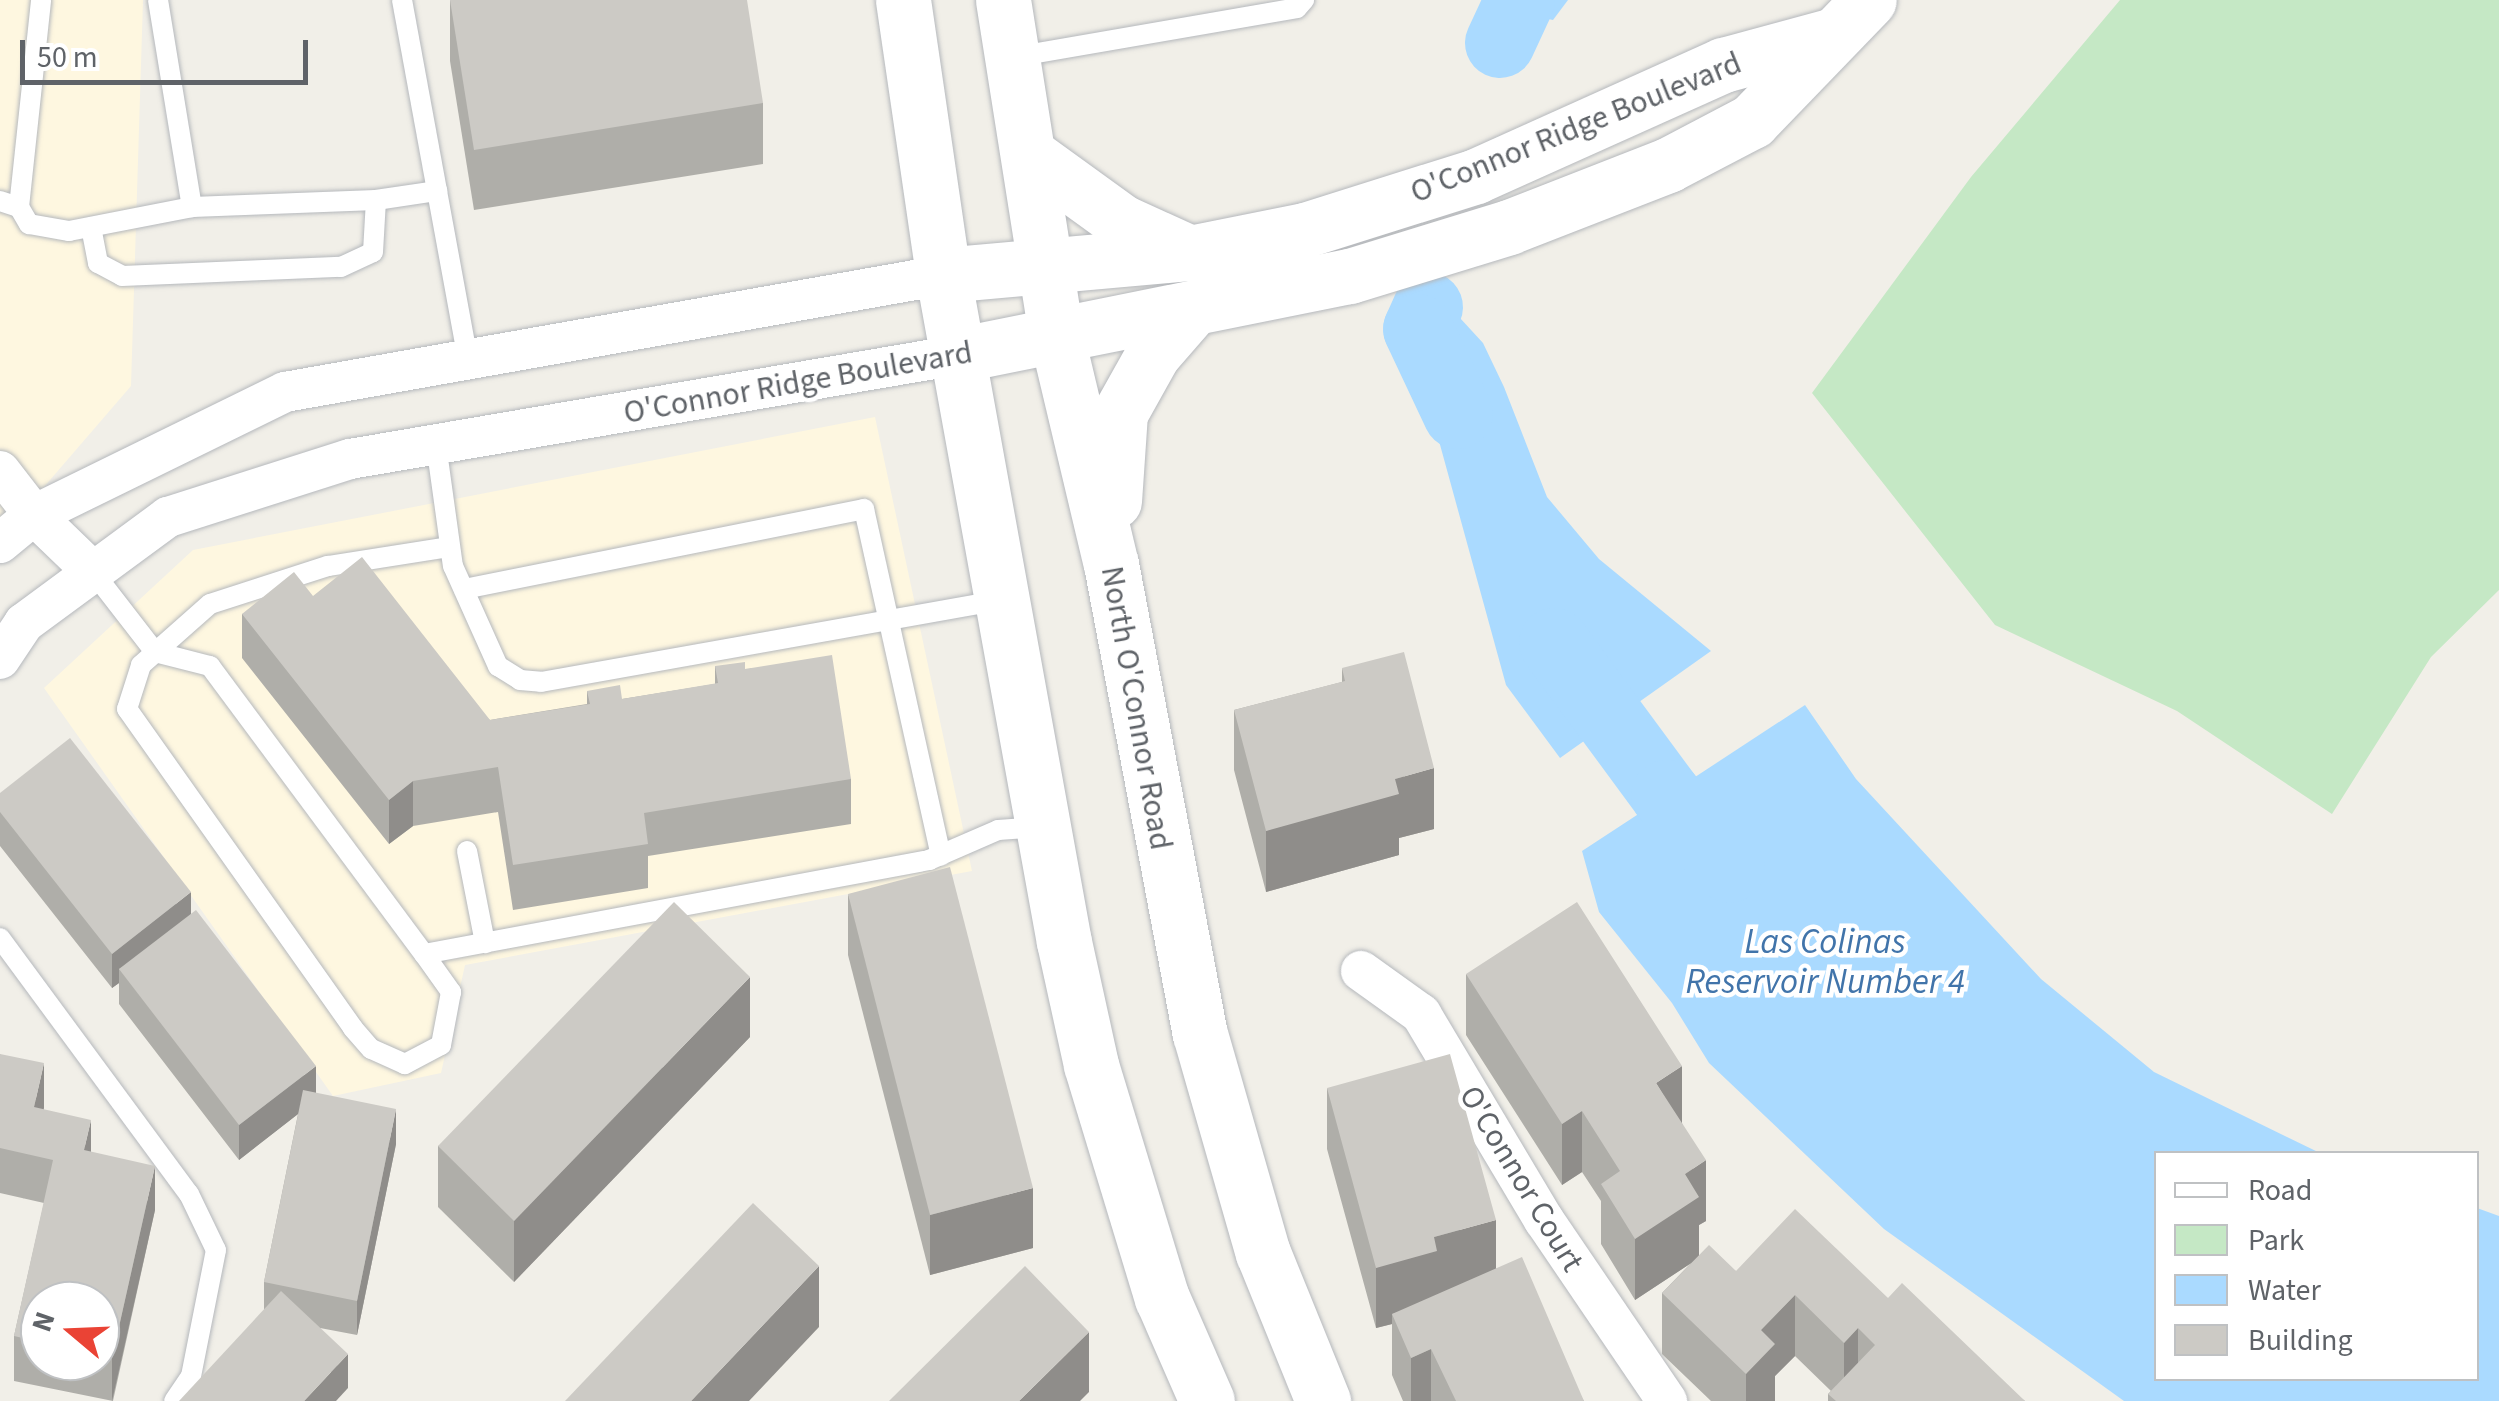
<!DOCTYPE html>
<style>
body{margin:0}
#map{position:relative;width:2499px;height:1401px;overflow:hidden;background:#f1efe8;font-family:"Source Sans 3",sans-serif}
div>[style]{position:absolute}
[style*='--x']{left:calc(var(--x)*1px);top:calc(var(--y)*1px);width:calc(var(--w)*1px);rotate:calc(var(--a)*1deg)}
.commercial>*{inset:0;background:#fef7e0}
.green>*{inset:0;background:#c5e8c5}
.water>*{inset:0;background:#aadaff}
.river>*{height:70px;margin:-35px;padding:0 35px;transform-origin:35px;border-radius:35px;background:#aadaff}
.roads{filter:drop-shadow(0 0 2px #b5b8bc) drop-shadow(0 0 2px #b5b8bc)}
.lane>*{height:20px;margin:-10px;padding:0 10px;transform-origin:10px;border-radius:10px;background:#fff}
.street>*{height:40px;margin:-20px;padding:0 20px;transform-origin:20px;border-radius:20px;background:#fff}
.secondary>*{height:55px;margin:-27.5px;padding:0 27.5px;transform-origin:27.5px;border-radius:27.5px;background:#fff}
.wall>*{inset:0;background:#afaea9}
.shaded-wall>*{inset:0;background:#8f8d8a}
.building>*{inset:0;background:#cccac5}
span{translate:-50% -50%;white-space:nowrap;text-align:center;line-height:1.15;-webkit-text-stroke:9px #fff;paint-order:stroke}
.street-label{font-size:32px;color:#5f6368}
.water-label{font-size:35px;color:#4174aa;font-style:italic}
.legend{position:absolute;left:2154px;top:1151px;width:325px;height:230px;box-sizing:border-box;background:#fff;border:2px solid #bfc1c3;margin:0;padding:12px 18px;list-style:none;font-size:30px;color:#5f6368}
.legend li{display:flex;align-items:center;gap:20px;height:50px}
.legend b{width:50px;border:2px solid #bfc1c3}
.north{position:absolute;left:20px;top:1281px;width:100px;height:100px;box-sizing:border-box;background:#fff;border:2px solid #bfc1c3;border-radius:50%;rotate:289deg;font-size:28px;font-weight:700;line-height:40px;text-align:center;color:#5f6368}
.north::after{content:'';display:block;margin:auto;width:35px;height:45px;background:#ea4335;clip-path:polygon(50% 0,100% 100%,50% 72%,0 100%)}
.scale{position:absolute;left:20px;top:40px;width:288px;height:45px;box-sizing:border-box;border:5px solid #5f6368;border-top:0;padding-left:12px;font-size:30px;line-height:35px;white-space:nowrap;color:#5f6368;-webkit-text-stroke:8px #fff;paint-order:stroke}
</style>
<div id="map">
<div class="commercial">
<div style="clip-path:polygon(0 0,143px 0,131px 386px,0 538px)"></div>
<div style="clip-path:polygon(875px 417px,972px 871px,465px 965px,441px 1073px,333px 1096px,44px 688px,193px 550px)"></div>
</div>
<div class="green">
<div style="clip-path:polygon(2120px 0,2499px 0,2499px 590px,2431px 657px,2332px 814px,2177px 711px,1995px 625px,1812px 393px,1971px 177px)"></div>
</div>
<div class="water">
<div style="clip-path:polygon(1483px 0,1568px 0,1553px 20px,1484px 6px)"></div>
<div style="clip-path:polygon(1460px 318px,1483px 343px,1504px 387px,1547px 497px,1599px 559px,1711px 651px,1560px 758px,1506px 685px,1414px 350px,1418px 329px)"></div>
<div style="clip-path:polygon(1805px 705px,1856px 779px,2041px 979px,2154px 1072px,2320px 1153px,2156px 1154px,2156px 1378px,2476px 1378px,2477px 1208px,2499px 1216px,2499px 1401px,2124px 1401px,1884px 1229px,1709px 1063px,1672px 1003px,1599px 912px,1582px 851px)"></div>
</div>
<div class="river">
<div style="--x:1500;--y:43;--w:47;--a:-65.1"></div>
<div style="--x:1428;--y:307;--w:24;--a:114"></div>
<div style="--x:1418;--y:329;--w:94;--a:64.8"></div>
<div style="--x:1554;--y:643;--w:189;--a:53.6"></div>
<div style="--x:1666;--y:795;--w:97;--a:48.8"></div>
</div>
<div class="roads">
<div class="lane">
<div style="--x:158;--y:0;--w:210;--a:80.7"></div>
<div style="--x:192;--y:207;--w:184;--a:-2.2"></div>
<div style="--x:376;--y:200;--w:62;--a:-8.4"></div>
<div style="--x:437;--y:191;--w:172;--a:79.6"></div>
<div style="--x:402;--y:0;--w:194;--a:79.6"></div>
<div style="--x:1014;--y:57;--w:287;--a:-9.8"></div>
<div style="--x:1297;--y:8;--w:11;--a:-49"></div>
<div style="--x:0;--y:201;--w:20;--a:18"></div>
<div style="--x:19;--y:207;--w:208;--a:-83.9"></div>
<div style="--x:19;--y:207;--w:20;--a:60"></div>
<div style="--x:29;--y:224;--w:41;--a:9.9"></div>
<div style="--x:69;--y:231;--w:125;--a:-11"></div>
<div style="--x:91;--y:227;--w:37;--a:79"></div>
<div style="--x:98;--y:263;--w:27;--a:28"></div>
<div style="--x:122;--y:276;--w:219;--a:-2.4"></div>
<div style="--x:341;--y:267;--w:35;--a:-25"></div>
<div style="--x:373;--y:252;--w:52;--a:-86.7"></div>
<div style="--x:436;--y:444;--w:123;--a:82.1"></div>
<div style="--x:453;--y:566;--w:110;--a:65.8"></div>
<div style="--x:498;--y:666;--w:26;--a:32"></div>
<div style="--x:520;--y:680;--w:21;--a:5"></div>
<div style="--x:541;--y:682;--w:466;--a:-10.1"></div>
<div style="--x:93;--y:572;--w:101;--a:52.2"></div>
<div style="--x:155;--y:652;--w:57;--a:14.3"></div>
<div style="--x:210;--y:666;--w:359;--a:53.4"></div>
<div style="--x:424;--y:954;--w:514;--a:-10.54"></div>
<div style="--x:929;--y:860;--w:75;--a:-23.5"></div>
<div style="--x:998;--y:830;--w:42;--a:-4.1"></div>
<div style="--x:464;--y:589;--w:408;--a:-11.3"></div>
<div style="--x:864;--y:509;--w:355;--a:77.5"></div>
<div style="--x:467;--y:851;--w:94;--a:78.9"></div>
<div style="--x:0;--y:938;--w:318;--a:53.6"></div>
<div style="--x:189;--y:1194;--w:62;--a:64.3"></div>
<div style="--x:216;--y:1250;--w:128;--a:101.2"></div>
<div style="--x:191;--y:1376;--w:30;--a:124"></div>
<div style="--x:424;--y:954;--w:47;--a:54.6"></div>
<div style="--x:451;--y:992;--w:54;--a:100.7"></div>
<div style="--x:441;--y:1045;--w:41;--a:152.2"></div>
<div style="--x:405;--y:1064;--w:37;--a:-156"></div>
<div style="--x:371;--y:1049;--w:28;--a:-131"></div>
<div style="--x:353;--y:1028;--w:391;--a:-125.3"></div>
<div style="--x:127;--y:709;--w:46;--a:-72.3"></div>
<div style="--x:141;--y:665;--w:92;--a:-41.5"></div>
<div style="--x:210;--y:604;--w:124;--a:-17.9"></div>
<div style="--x:328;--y:566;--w:123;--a:-8.9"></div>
</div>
<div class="street">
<div style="--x:0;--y:471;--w:56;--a:52.3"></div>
<div style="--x:34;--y:515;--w:82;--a:44"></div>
<div style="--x:0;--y:543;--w:44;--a:-39.5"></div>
<div style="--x:34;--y:515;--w:280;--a:-26.1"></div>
<div style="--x:285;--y:392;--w:668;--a:-10.08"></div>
<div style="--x:0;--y:659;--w:43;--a:-56.3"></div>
<div style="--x:24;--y:623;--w:179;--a:-36.4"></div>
<div style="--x:168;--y:517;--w:191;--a:-17.7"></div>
<div style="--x:350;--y:459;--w:616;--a:-9.72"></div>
<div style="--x:1361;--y:971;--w:74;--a:35.6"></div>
<div style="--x:1421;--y:1014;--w:240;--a:59.2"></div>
<div style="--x:1544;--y:1220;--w:219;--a:55.8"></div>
</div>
<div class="secondary">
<div style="--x:903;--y:0;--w:278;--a:81.7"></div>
<div style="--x:943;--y:275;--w:678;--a:79.72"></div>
<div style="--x:1064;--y:942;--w:126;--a:77.6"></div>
<div style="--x:1091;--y:1065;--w:244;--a:73.1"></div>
<div style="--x:1162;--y:1298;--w:112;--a:66.4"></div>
<div style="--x:1003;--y:0;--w:338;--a:81"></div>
<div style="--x:1056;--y:334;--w:236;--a:76.6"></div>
<div style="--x:1111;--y:564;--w:478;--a:79.3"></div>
<div style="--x:1200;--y:1034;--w:228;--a:74"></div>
<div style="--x:1263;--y:1253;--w:160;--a:67.9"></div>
<div style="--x:1028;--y:154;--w:116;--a:35.9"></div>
<div style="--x:1122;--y:222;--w:75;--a:24.5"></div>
<div style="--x:943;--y:275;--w:248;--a:-5.1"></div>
<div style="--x:1190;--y:253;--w:117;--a:-11.3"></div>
<div style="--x:1305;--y:230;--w:179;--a:-17.5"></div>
<div style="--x:1476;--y:176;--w:271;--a:-24.2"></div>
<div style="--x:1723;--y:65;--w:111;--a:-15.2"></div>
<div style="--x:957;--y:355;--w:401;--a:-11.4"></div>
<div style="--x:1350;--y:276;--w:166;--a:-17.1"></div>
<div style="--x:1509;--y:227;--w:171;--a:-21.3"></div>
<div style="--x:1668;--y:165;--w:95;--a:-27.6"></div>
<div style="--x:1752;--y:121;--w:168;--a:-46"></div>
<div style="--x:1114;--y:501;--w:88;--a:-86.1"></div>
<div style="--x:1120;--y:413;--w:68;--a:-60.8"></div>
<div style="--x:1153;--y:354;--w:61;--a:-49"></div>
</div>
</div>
<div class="wall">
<div style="clip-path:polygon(450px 0,763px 103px,763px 164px,474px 210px,450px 61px)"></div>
<div style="clip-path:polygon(313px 596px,490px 720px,587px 704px,587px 691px,622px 699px,715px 684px,715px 666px,745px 669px,851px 779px,851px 824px,648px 856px,648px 888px,513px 910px,498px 812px,413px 826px,389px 844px,242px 658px,242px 614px)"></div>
<div style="clip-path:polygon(1342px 668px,1434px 829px,1399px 838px,1399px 855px,1266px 892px,1234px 770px,1234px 710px,1342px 682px)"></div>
<div style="clip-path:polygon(0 793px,191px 914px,316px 1093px,396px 1144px,357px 1335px,320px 1328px,348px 1388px,264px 1309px,264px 1282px,298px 1114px,239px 1160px,119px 1004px,119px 983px,112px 988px,0 846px)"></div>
<div style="clip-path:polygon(848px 894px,1033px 1248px,930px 1275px,848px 955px)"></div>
<div style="clip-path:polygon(1466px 974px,1682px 1123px,1706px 1221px,1699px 1225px,1699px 1255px,1736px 1271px,1888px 1298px,2025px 1401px,1828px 1401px,1828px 1394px,1831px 1391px,1795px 1356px,1775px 1376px,1775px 1401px,1711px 1401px,1662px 1354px,1662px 1293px,1691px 1263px,1635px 1300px,1601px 1244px,1601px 1201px,1582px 1172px,1562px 1185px,1466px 1035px)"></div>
<div style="clip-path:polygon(750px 1037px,514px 1282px,438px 1207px,438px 1146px)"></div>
<div style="clip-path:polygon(evenodd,0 1054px,43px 1109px,155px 1210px,113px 1401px,14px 1381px,14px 1336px,44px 1203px,0 1193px,0 1054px,40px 1301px,100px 1301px,100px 1361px,40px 1361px,40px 1301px)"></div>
<div style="clip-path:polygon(1327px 1088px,1496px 1268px,1584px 1401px,1403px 1401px,1392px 1375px,1392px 1324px,1376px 1328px,1327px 1149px)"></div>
</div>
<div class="shaded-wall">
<div style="clip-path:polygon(1434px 768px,1434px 829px,1399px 838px,1399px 855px,1266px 892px,1266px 831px,1395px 779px)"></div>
<div style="clip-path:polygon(413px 781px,413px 826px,389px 844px,389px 800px)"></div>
<div style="clip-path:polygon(191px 892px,191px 926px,119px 969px,119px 983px,112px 988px,112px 954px)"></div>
<div style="clip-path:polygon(750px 977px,750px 1037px,514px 1282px,514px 1221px)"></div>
<div style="clip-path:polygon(44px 1063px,44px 1108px,34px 1152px,34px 1107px)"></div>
<div style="clip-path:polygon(316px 1066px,316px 1100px,239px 1160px,239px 1125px)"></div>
<div style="clip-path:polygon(1682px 1066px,1682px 1127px,1656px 1083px)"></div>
<div style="clip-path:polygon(396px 1109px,396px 1144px,357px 1335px,357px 1301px)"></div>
<div style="clip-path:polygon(1582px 1111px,1582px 1172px,1562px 1185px,1562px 1124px)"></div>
<div style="clip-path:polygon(91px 1120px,91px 1164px,84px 1150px)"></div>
<div style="clip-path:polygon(1706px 1160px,1706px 1221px,1699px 1225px,1699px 1258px,1635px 1300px,1635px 1239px,1685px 1174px)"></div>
<div style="clip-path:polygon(155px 1166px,155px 1210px,112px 1401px,112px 1358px)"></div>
<div style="clip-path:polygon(1033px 1188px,1033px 1248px,930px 1275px,930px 1215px)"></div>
<div style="clip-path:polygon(1496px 1220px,1496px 1281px,1392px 1314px,1392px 1324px,1376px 1328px,1376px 1268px,1434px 1237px)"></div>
<div style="clip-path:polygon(819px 1266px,819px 1327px,749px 1401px,691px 1401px)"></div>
<div style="clip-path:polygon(1795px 1295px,1795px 1356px,1775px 1376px,1775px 1401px,1746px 1401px,1746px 1374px,1761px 1330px)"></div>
<div style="clip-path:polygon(1858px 1328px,1858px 1389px,1844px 1401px,1844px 1343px)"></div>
<div style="clip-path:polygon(1089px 1332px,1089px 1392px,1080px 1401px,1019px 1401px)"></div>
<div style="clip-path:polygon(1431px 1349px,1431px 1401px,1411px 1401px,1411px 1358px)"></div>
<div style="clip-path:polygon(348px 1354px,348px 1388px,336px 1401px,304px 1401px)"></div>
</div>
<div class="building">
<div style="clip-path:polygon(450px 0,747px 0,763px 103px,474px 150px)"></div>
<div style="clip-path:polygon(362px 557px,490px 720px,590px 704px,587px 691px,620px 685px,622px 699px,718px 683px,715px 666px,745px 662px,745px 669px,832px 655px,851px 779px,644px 813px,648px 844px,513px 865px,498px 767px,413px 781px,389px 800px,242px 614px,294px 572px,313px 596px)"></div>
<div style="clip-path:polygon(1404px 652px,1434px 768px,1395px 779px,1399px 794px,1266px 831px,1234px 710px,1345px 681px,1342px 668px)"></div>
<div style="clip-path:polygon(70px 738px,191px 892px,112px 954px,0 812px,0 793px)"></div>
<div style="clip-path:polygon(950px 867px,1033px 1188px,930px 1215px,848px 894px)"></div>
<div style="clip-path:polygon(674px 902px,750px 977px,514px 1221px,438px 1146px)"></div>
<div style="clip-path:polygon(1577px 902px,1682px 1066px,1656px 1083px,1706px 1160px,1685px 1174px,1699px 1197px,1635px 1239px,1601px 1184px,1620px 1171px,1582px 1111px,1562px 1124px,1466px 974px)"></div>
<div style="clip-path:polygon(196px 910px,316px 1066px,239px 1125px,119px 969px)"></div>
<div style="clip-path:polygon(0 1054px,44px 1063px,34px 1107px,91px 1120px,84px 1150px,155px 1166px,112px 1358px,100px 1355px,100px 1301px,40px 1301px,40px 1342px,14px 1336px,53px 1160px,0 1148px)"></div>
<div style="clip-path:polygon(1450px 1054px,1496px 1220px,1434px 1237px,1437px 1251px,1376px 1268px,1327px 1088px)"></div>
<div style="clip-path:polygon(303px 1090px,396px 1109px,357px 1301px,264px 1282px)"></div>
<div style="clip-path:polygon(753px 1203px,819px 1266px,691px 1401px,565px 1401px)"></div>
<div style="clip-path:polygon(1795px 1209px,1888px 1298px,1902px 1283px,2025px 1401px,1836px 1401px,1828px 1394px,1875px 1345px,1858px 1328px,1844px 1343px,1795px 1295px,1761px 1330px,1775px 1344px,1746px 1374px,1662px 1293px,1709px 1245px,1736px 1271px)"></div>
<div style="clip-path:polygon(1522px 1257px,1584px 1401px,1456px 1401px,1431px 1349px,1411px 1358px,1392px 1314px)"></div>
<div style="clip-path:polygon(1025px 1266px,1089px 1332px,1019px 1401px,889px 1401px)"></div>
<div style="clip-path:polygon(281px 1291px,348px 1354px,304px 1401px,179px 1401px)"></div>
</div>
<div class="street-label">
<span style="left:1576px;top:128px;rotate:-22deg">O'Connor Ridge Boulevard</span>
<span style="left:798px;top:383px;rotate:-10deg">O'Connor Ridge Boulevard</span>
<span style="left:1136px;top:708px;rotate:80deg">North O'Connor Road</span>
<span style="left:1521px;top:1179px;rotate:59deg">O'Connor Court</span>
</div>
<div class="water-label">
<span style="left:1825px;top:962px">Las Colinas<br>Reservoir Number 4</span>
</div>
<ul class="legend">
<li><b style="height:12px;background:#fff"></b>Road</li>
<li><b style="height:28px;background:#c5e8c5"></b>Park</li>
<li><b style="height:28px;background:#aadaff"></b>Water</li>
<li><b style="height:28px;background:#cccac5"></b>Building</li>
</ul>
<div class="north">N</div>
<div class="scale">50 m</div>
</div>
